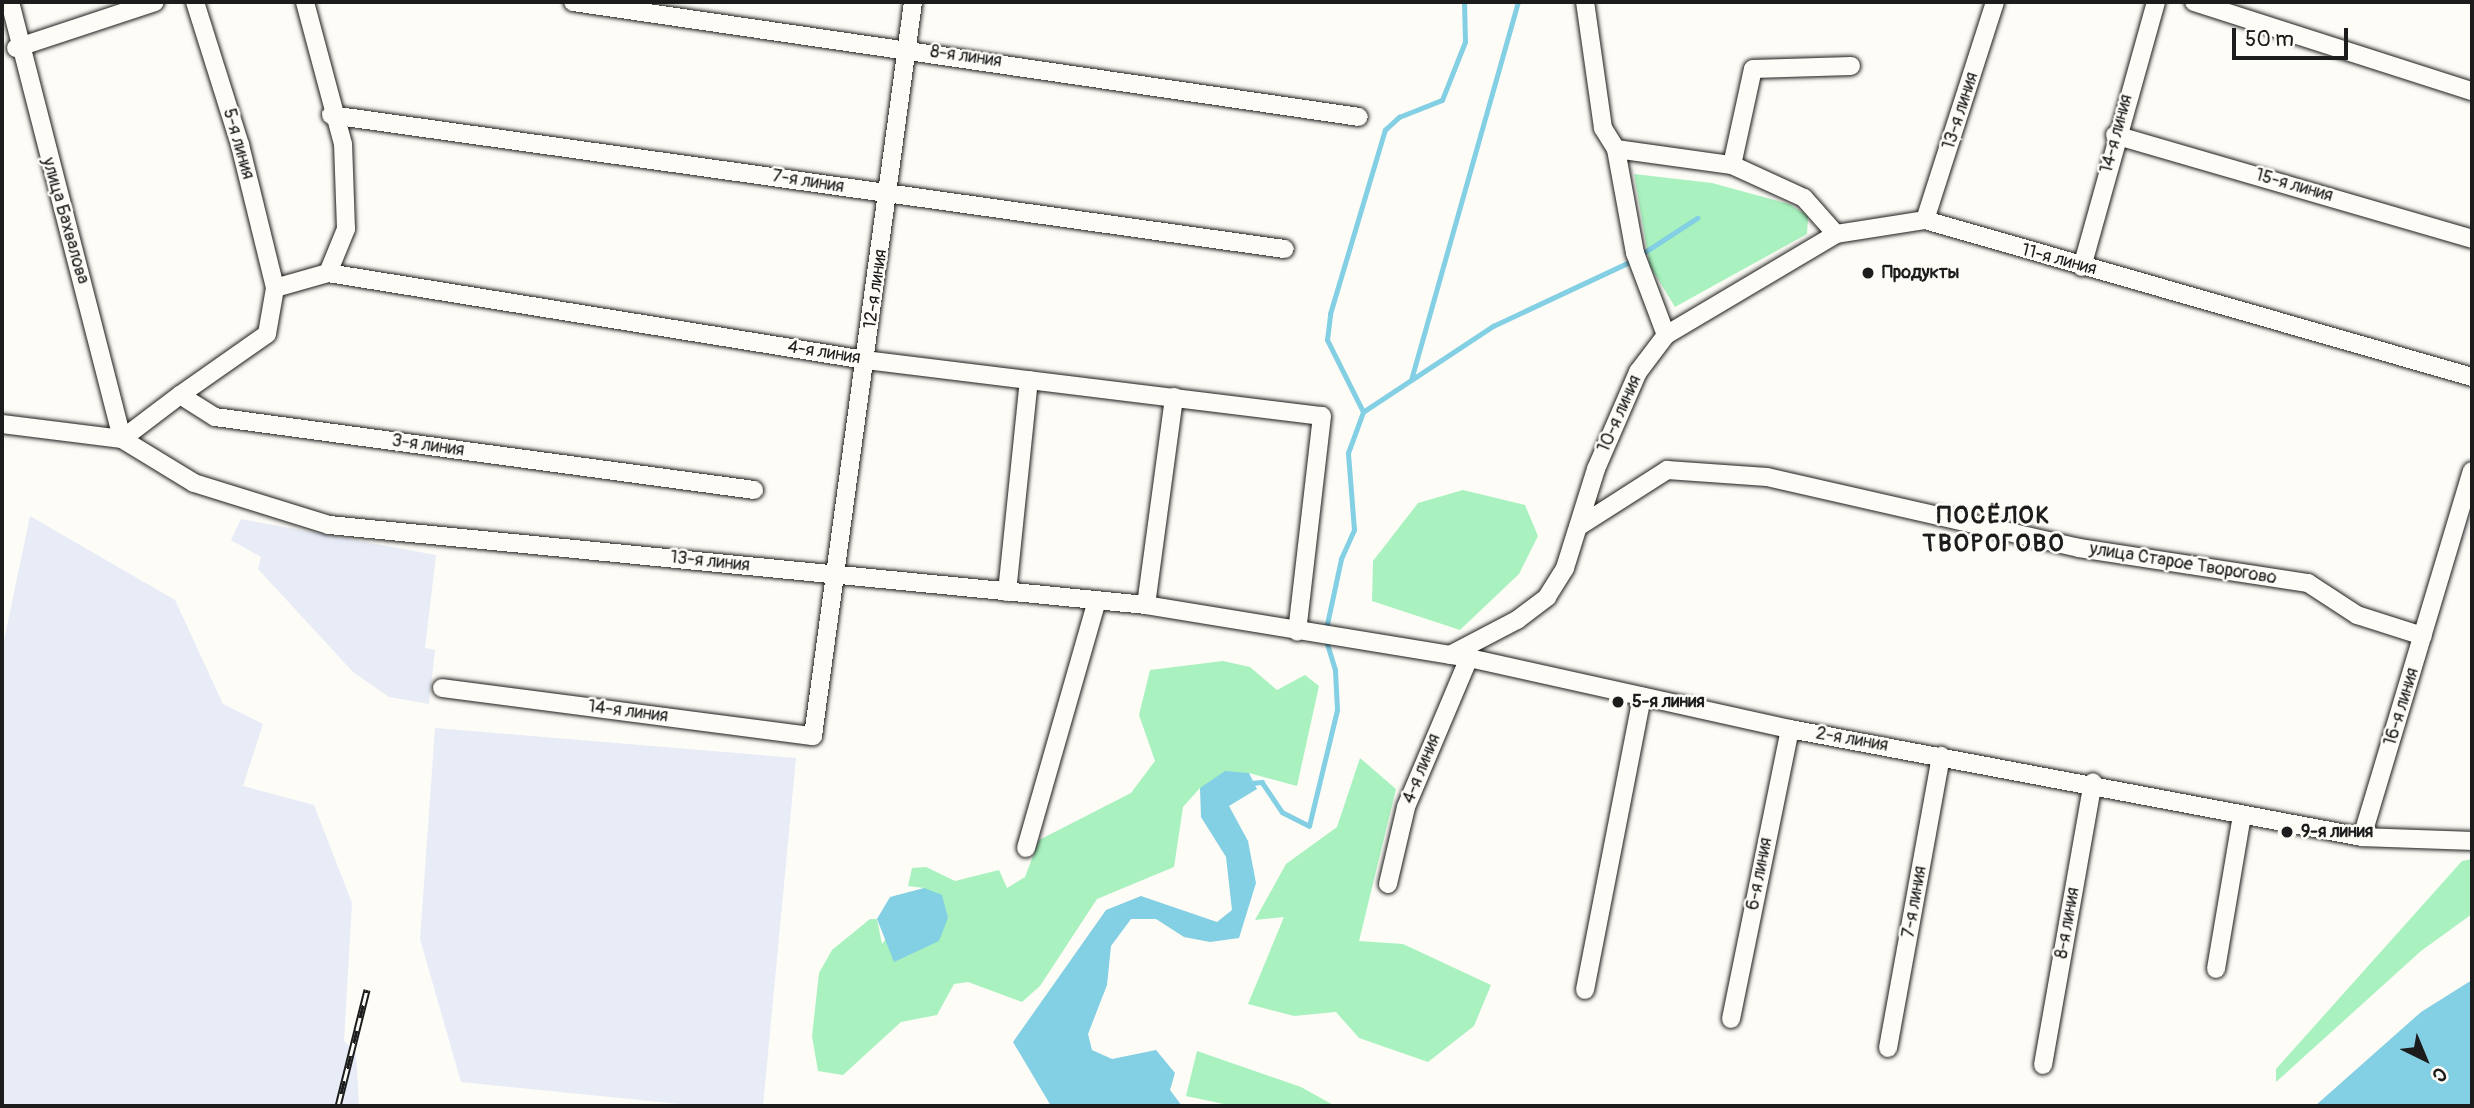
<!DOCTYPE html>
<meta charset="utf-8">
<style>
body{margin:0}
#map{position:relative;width:2474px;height:1108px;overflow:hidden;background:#fdfcf7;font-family:Pangolin,sans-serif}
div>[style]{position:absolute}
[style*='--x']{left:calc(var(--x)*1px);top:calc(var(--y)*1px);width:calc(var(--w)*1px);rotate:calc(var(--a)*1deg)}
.built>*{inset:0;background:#e7ecf7}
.green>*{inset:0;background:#a9f2bf}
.water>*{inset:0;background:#83cfe3}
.stream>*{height:4.5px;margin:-2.25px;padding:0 2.25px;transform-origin:2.25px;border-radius:2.25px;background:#83cfe3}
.roads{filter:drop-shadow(0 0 2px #1c1c1c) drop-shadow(0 0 2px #1c1c1c)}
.minor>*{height:18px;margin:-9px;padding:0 9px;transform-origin:9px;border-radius:9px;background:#fdfcf7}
.rail>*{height:7px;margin-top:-3.5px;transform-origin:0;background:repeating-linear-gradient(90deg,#fdfcf7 0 13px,#1c1c1c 0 26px);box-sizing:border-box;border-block:2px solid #1c1c1c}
.dots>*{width:19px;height:19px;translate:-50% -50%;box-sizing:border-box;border:4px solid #fdfcf7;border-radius:50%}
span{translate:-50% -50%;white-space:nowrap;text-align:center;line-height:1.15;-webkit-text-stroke:5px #fdfcf7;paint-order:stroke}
.street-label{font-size:18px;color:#1c1c1c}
.poi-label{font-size:18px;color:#1c1c1c;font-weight:700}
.left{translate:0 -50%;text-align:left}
.district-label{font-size:24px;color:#1c1c1c;font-weight:700;letter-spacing:2px}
.frame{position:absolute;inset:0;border:4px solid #1c1c1c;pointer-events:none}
.north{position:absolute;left:2390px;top:1024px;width:70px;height:70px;-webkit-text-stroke:5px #fdfcf7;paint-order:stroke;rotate:137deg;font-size:19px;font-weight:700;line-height:28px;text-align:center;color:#1c1c1c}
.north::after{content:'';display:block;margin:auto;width:24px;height:32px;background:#1c1c1c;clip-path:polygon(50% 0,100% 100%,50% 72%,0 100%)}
.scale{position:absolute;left:2232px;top:28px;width:116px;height:32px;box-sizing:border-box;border:4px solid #1c1c1c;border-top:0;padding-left:9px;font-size:21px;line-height:24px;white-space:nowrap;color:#1c1c1c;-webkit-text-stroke:5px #fdfcf7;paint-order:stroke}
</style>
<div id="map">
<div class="built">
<div style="clip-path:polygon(30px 516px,175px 600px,223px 704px,263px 724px,243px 786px,314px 805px,352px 903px,344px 1041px,356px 1053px,359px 1106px,2px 1106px,2px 650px)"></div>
<div style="clip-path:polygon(241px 519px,436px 555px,425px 648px,435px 650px,429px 704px,389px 697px,353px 672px,258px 569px,261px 557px,231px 540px)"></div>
<div style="clip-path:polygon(435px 728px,796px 758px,763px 1106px,700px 1106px,461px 1082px,420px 939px)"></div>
</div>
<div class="green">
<div style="clip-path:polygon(1634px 174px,1712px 183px,1789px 204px,1808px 216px,1807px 234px,1675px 307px,1650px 266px)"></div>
<div style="clip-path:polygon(1463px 490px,1525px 505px,1538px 536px,1519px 574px,1460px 630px,1372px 601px,1373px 561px,1418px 503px)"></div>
<div style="clip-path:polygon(1223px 661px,1250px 667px,1277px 690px,1305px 675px,1319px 686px,1297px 786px,1249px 773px,1200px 788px,1183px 807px,1174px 867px,1097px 899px,1040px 986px,1022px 1002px,968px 982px,954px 984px,937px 1015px,901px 1022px,843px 1075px,818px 1071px,812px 1036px,819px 973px,832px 950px,870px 919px,877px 919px,882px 944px,924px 888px,908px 886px,912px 868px,926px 867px,955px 881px,999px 870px,1007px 888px,1025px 877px,1039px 840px,1131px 793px,1155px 761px,1139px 715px,1150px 670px)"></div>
<div style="clip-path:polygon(1360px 758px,1396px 789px,1359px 941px,1403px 944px,1491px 985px,1474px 1026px,1428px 1062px,1359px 1038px,1336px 1012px,1294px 1016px,1248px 1004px,1284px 917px,1255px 920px,1286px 864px,1337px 827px)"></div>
<div style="clip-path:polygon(2472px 859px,2472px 914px,2421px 951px,2276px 1082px,2276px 1069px,2462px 861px)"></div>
<div style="clip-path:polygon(1197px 1051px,1301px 1087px,1335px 1106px,1233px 1106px,1186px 1096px)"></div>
</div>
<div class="water">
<div style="clip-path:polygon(1225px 771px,1249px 773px,1257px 789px,1229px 806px,1248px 841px,1256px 883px,1239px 938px,1210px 942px,1184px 937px,1156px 919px,1131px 919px,1111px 946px,1107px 985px,1088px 1034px,1092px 1050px,1112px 1059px,1156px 1050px,1175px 1073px,1170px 1090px,1182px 1106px,1051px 1106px,1013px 1042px,1106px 910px,1141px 896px,1217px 922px,1232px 910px,1226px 857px,1201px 817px,1200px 788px)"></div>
<div style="clip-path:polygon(924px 888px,942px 895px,948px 918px,939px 941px,894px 962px,877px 919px,890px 897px)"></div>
<div style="clip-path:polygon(2472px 980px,2472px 1106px,2315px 1106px,2421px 1012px)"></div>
</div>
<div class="stream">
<div style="--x:1642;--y:254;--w:66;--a:-33.2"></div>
<div style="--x:1411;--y:380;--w:393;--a:-74.2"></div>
<div style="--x:1363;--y:412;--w:156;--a:-33.5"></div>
<div style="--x:1493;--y:326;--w:153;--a:-25.1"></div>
<div style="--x:1326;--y:629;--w:72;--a:-77.9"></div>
<div style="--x:1341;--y:559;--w:32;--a:-66"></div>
<div style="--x:1354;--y:530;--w:77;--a:-94.5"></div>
<div style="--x:1348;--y:453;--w:44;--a:-69.9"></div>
<div style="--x:1363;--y:412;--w:80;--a:-116.6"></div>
<div style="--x:1327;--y:340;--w:26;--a:-83"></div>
<div style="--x:1330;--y:314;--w:192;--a:-73.4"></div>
<div style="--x:1385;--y:130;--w:19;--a:-43"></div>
<div style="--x:1399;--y:117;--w:46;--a:-21.6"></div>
<div style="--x:1442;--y:100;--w:62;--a:-68.4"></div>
<div style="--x:1465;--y:42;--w:40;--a:-91.4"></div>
<div style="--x:1250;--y:783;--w:12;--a:-5"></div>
<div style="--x:1262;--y:782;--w:36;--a:56"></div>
<div style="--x:1282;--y:812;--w:30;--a:27"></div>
<div style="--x:1309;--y:826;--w:119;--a:-76.4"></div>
<div style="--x:1337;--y:710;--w:40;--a:-92.9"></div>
<div style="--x:1335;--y:670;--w:34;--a:-107"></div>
</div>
<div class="roads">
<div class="minor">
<div style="--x:10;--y:2;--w:451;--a:75.6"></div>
<div style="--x:195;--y:2;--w:150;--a:72.5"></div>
<div style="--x:240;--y:145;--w:147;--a:76.2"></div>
<div style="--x:573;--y:2;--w:794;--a:8.32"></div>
<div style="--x:2194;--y:2;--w:292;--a:17.8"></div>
<div style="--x:16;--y:48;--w:146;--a:-18.3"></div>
<div style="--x:331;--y:115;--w:963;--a:8"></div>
<div style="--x:2115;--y:135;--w:372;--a:16.2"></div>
<div style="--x:1616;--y:149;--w:117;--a:7.9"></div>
<div style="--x:1732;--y:165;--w:79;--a:24.6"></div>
<div style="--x:1804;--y:198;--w:48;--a:48.4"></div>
<div style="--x:1732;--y:165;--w:98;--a:-77.7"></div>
<div style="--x:1753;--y:69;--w:98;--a:-1.8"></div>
<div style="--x:1925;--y:220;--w:229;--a:-72.2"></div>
<div style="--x:2082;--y:267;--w:275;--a:-74.4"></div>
<div style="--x:328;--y:273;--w:544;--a:9.2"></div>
<div style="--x:865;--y:360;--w:460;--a:7"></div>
<div style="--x:1322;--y:416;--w:217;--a:96.6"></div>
<div style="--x:1666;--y:335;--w:198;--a:-30.7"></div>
<div style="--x:1836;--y:234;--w:90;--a:-8.9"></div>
<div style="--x:1925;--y:220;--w:569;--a:16.01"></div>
<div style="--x:180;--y:395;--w:106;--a:-35"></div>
<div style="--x:267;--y:334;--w:47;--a:-80.1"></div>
<div style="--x:275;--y:288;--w:55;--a:-15.8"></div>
<div style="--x:328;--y:273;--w:48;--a:-67.8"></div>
<div style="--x:346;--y:229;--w:85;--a:-92"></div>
<div style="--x:343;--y:144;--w:147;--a:-105"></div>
<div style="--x:2;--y:424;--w:121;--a:7.1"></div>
<div style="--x:122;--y:439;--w:84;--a:31.4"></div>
<div style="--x:194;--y:483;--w:141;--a:17.3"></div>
<div style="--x:329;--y:525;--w:821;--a:5.59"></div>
<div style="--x:1146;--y:605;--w:327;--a:9.3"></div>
<div style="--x:1469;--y:658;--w:329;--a:12.5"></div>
<div style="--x:1790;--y:729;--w:582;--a:10.69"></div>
<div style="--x:2362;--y:837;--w:110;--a:2.1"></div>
<div style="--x:122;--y:439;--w:73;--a:-37.2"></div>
<div style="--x:180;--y:395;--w:41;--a:32.2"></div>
<div style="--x:215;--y:417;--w:544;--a:7.71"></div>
<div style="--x:1578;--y:527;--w:106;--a:-32.6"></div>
<div style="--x:1667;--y:470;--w:100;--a:4"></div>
<div style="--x:1767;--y:477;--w:320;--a:12.8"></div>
<div style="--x:2079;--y:548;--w:232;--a:8.7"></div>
<div style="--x:2308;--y:583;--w:59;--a:33.1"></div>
<div style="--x:2357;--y:615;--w:69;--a:17.7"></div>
<div style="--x:1007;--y:592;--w:213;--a:-84.1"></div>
<div style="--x:1146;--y:605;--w:210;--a:-82.3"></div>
<div style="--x:1450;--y:655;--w:76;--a:-27.6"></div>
<div style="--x:1517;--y:620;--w:38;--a:-37"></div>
<div style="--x:1547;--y:597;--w:34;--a:-58"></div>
<div style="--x:1565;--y:568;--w:104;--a:-72.6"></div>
<div style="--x:1596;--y:469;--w:106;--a:-66.6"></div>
<div style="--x:1638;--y:372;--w:46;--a:-52.9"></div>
<div style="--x:1666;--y:335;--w:88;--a:-110.7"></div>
<div style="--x:1635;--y:253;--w:106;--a:-100.4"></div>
<div style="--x:1616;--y:149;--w:25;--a:-122"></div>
<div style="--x:1603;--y:128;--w:127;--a:-98.1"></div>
<div style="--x:442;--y:688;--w:374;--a:7.4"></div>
<div style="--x:813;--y:736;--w:741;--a:-82.24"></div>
<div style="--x:2362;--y:837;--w:382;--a:-73.3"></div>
<div style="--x:1026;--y:848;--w:257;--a:-74"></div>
<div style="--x:1388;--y:884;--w:79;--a:-76.8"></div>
<div style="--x:1406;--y:807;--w:162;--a:-67.1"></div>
<div style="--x:2216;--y:969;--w:156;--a:-80.4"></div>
<div style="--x:1585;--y:990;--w:299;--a:-79"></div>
<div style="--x:1731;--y:1019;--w:296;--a:-78.5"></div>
<div style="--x:1888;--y:1048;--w:297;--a:-79.7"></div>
<div style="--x:2043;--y:1065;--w:287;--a:-80"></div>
</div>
</div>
<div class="rail">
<div style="--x:338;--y:1106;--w:120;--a:-76"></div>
</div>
<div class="dots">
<div style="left:1868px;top:273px;background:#1c1c1c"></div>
<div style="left:1618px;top:702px;background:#1c1c1c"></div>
<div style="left:2287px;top:832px;background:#1c1c1c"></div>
</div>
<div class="street-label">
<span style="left:966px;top:57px;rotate:8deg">8-я линия</span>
<span style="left:1961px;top:111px;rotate:-72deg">13-я линия</span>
<span style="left:2117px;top:134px;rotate:-75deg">14-я линия</span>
<span style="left:238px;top:144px;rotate:74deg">5-я линия</span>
<span style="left:808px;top:182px;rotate:9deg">7-я линия</span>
<span style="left:2294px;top:186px;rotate:16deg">15-я линия</span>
<span style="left:65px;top:221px;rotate:74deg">улица Бахвалова</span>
<span style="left:2059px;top:260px;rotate:15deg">11-я линия</span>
<span style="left:876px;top:289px;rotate:-82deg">12-я линия</span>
<span style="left:824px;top:353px;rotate:9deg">4-я линия</span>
<span style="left:1620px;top:414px;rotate:-66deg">10-я линия</span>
<span style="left:428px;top:446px;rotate:8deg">3-я линия</span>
<span style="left:710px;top:562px;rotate:6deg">13-я линия</span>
<span style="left:2183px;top:564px;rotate:9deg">улица Старое Творогово</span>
<span style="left:2402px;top:707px;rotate:-73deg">16-я линия</span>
<span style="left:628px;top:712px;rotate:7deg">14-я линия</span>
<span style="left:1852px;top:740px;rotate:10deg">2-я линия</span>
<span style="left:1422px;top:769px;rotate:-68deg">4-я линия</span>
<span style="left:1760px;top:874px;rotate:-79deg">6-я линия</span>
<span style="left:1915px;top:902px;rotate:-80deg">7-я линия</span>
<span style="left:2068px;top:923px;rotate:-80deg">8-я линия</span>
</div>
<div class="poi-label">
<span class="left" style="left:1882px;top:273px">Продукты</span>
<span class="left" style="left:1632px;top:702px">5-я линия</span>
<span class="left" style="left:2301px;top:832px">9-я линия</span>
</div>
<div class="district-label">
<span style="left:1994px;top:530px">ПОСЁЛОК<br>ТВОРОГОВО</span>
</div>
<div class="frame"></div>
<div class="north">С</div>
<div class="scale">50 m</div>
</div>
